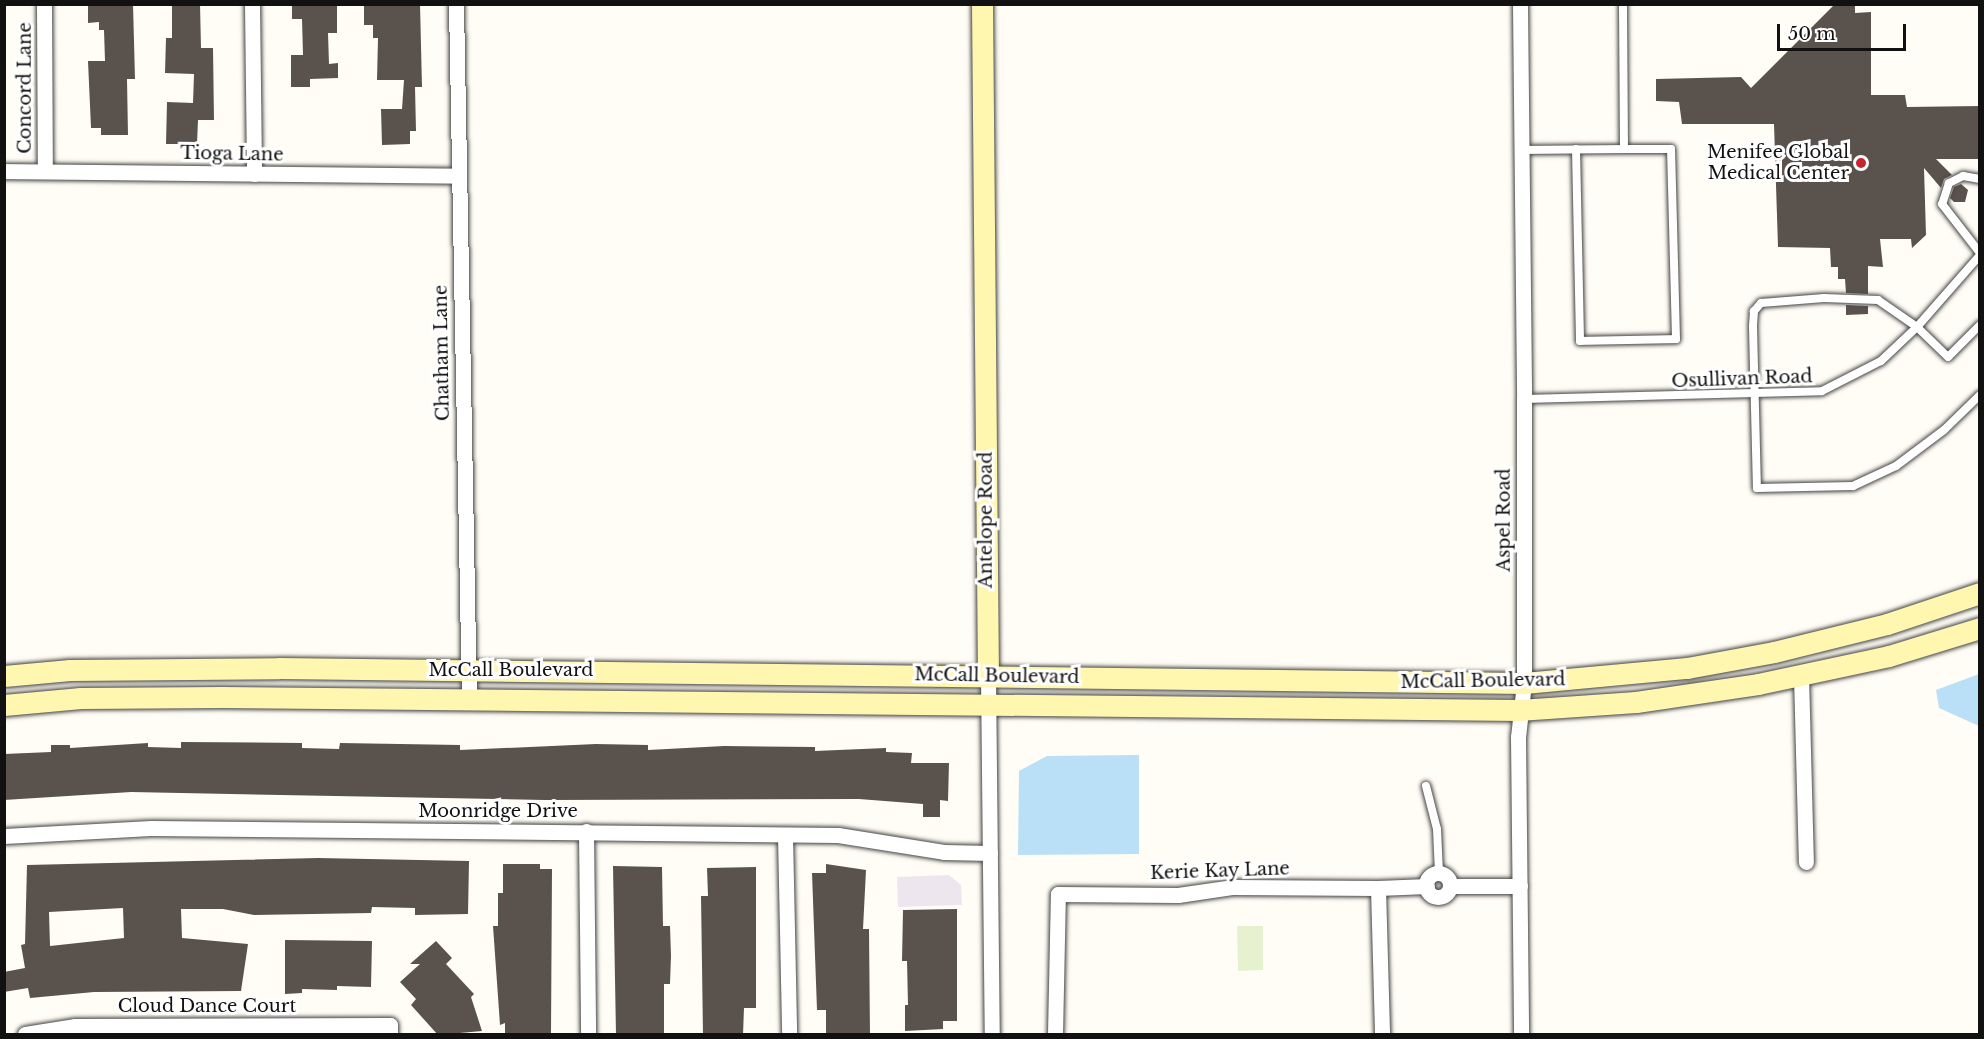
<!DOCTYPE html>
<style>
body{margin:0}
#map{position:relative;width:1984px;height:1039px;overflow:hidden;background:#fffdf5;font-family:"Libre Baskerville",serif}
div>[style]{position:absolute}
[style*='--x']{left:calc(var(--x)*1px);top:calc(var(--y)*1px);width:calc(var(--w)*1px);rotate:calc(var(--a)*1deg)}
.industrial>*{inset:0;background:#eee6ef}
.pitch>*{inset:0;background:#e6f2cf}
.water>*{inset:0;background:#b9e0f7}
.building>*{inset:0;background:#5a524d}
.roads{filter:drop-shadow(0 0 2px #444) drop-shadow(0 0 2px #444)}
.lane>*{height:8px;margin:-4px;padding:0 4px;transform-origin:4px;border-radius:4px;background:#fff}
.street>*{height:15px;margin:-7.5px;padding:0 7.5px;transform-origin:7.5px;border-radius:7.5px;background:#fff}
.street>.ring{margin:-7.5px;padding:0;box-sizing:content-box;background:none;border:15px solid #fff;border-radius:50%}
.secondary>*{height:21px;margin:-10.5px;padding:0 10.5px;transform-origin:10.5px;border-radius:10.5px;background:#fff6b0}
.dots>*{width:16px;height:16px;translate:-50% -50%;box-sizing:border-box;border:3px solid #fff;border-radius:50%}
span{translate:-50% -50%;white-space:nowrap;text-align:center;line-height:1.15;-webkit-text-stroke:6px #fff;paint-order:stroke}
.street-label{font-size:18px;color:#111}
.poi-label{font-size:18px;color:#111}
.right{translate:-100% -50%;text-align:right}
.frame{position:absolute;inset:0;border:6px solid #111;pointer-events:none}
.scale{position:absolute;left:1777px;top:24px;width:129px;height:27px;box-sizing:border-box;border:3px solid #111;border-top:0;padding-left:8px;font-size:18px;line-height:21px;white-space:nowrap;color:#111;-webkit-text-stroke:4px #fff;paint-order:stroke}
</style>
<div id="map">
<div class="industrial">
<div style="clip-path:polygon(949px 875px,961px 885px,962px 905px,898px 907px,897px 877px)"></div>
</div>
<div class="pitch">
<div style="clip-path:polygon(1237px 926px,1263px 926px,1263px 970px,1238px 971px)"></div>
</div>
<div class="water">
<div style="clip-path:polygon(1979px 674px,1979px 726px,1939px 708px,1936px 690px)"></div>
<div style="clip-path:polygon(1139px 755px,1139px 854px,1018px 855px,1019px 771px,1047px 756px)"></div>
</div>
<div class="building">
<div style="clip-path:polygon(88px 4px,133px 4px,135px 79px,127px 79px,128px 135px,101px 135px,101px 128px,91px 128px,88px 61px,105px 61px,104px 30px,99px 30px,99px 22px,88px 23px)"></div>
<div style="clip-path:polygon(172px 4px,200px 4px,201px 48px,213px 48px,214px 120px,198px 120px,197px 144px,166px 144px,167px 102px,193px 103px,194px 74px,165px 73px,166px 38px,172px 38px)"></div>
<div style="clip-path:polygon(292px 4px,337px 4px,337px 33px,328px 33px,329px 64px,338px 63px,338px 78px,310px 79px,310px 87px,291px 87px,291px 55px,303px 55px,302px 19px,292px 19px)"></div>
<div style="clip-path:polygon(364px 4px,420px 4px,422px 87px,415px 87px,416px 131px,410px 131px,410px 144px,382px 145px,381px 109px,402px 109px,404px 80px,377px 80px,378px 38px,373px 38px,373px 25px,364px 25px)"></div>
<div style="clip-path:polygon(1835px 4px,1855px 4px,1855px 13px,1871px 12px,1871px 95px,1905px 95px,1907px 107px,1980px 106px,1980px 159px,1936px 159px,1952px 175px,1944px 179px,1941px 188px,1924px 168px,1926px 235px,1912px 248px,1911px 239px,1880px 239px,1883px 267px,1868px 266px,1868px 294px,1846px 293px,1845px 279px,1838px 279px,1838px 267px,1831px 267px,1830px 248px,1778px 247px,1774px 124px,1682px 124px,1679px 102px,1656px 101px,1656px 79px,1741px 77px,1751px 88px)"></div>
<div style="clip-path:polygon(1961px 184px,1968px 190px,1965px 202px,1954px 202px,1950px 198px,1954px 187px)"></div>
<div style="clip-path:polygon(1846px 305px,1868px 306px,1868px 314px,1846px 315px)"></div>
<div style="clip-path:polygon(181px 742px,302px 743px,302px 748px,339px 749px,340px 743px,460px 745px,460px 750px,596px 744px,648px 745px,648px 750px,724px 746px,815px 747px,815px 751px,886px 748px,886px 752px,912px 753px,911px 763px,949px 763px,948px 801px,940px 800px,940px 817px,923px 817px,923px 804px,859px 799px,545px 800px,131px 792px,4px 800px,4px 754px,51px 752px,51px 745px,70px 745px,70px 748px,148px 743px,148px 747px,181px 748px)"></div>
<div style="clip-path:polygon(evenodd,318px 858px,469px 861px,468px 914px,415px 915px,415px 908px,372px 907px,371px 913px,254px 915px,223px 909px,181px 909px,182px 938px,248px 944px,241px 991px,94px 992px,30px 998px,28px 988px,4px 992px,4px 972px,25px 968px,21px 945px,25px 944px,27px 865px,318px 858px,123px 908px,124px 938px,50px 946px,49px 912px,123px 908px)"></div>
<div style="clip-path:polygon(503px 864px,540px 864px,540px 869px,552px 869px,551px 1035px,505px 1035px,505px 1023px,500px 1025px,493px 926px,498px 926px,498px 893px,503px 893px)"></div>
<div style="clip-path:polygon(826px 864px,866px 870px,863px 929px,869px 929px,870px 1035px,826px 1035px,826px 1010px,817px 1010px,812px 873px,826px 873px)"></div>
<div style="clip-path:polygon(613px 866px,662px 867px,663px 926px,670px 926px,671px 956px,670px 984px,664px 984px,664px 1035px,616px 1035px)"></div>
<div style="clip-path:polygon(756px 867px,756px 1008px,744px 1008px,743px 1035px,703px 1035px,701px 896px,708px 896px,707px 868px)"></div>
<div style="clip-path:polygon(957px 909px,957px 1021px,943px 1021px,943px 1029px,905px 1031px,905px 1005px,908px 1005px,907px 961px,902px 961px,903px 910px)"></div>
<div style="clip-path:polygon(285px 940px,372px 941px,371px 987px,337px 986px,337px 990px,302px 989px,302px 993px,285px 994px)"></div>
<div style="clip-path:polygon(436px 941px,452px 958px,446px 964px,474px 994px,471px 997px,482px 1031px,438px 1035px,411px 1005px,416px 999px,400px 982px,420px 964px,410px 964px)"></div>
</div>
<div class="roads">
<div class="lane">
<div style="--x:1576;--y:149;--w:192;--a:88.8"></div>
<div style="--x:1580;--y:341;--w:96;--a:-1.2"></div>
<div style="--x:1676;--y:339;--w:190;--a:-91.5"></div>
<div style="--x:1671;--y:149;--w:47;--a:180"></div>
<div style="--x:1522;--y:150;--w:102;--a:-0.6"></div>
<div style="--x:1624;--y:149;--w:145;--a:-90.4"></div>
<div style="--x:1980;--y:179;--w:17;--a:-170"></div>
<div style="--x:1963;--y:176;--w:16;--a:153"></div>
<div style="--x:1949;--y:183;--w:22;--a:108"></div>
<div style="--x:1942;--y:204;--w:62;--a:52.2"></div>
<div style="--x:1980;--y:325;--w:45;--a:135"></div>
<div style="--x:1948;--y:357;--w:43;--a:-135.9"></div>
<div style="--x:1917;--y:327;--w:47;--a:-145.3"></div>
<div style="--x:1878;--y:300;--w:54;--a:-177.9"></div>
<div style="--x:1824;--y:298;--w:63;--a:175.5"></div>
<div style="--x:1761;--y:303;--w:11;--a:131"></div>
<div style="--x:1754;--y:311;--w:16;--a:94"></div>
<div style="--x:1753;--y:327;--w:161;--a:88.6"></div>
<div style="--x:1757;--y:488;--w:96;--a:-1.2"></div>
<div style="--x:1853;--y:486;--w:47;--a:-24.9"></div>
<div style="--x:1896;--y:466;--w:60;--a:-36.9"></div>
<div style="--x:1944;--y:430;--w:50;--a:-44.2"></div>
<div style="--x:1524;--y:399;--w:298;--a:-1.5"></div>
<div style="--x:1822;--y:391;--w:66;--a:-27"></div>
<div style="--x:1881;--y:361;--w:50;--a:-43.4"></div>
<div style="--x:1917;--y:327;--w:96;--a:-48.8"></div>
<div style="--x:1426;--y:786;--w:44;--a:75.7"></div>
<div style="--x:1437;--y:829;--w:44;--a:87.4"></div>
</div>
<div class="street">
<div style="--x:44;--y:4;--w:167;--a:89.7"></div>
<div style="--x:252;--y:4;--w:170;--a:89.3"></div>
<div style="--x:456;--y:4;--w:696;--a:88.93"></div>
<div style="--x:1520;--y:4;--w:395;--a:89.4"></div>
<div style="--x:1524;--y:399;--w:284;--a:90"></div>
<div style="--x:1524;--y:683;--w:54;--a:96.3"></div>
<div style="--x:1518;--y:737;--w:297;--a:89.4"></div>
<div style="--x:4;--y:171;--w:454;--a:0.6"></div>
<div style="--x:1801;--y:675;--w:187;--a:88.5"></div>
<div style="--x:988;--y:676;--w:358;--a:89.4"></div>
<div style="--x:586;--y:831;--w:203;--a:89.4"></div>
<div style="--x:785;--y:835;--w:199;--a:88.8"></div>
<div style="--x:4;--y:836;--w:147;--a:-3.1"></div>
<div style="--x:151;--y:828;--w:687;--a:0.58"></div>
<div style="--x:838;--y:835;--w:107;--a:9.1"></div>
<div style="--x:944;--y:852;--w:46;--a:1.2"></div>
<div class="ring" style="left:1426px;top:873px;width:9px;height:9px"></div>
<div style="--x:1450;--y:886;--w:70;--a:0"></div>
<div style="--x:1378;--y:888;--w:49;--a:-2.3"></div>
<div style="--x:25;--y:1034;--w:51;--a:-9.1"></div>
<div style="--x:75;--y:1026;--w:315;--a:-0.2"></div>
<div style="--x:390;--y:1025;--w:9;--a:90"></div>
<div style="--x:1055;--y:1034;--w:140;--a:-88.8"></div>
<div style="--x:1058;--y:894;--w:120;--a:0.5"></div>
<div style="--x:1178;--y:895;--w:56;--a:-8.3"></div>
<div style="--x:1233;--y:887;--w:145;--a:0.4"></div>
<div style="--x:1378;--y:888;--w:146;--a:88.4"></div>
</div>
<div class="secondary">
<div style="--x:982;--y:4;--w:672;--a:89.49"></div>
<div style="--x:4;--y:676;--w:66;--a:-5.2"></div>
<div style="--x:70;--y:670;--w:209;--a:-0.5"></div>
<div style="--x:279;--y:668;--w:1245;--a:0.69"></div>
<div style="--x:1524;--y:683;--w:164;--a:-5.3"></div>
<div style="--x:1687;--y:668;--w:88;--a:-10.4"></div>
<div style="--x:1774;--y:652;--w:116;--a:-13.9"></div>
<div style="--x:1887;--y:624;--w:98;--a:-18.4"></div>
<div style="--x:4;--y:705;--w:77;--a:-5.2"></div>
<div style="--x:81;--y:698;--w:141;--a:-0.4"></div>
<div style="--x:222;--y:697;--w:1297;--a:0.57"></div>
<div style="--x:1519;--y:710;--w:117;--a:-3.9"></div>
<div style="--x:1636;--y:702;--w:123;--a:-8.4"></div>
<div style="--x:1758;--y:684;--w:134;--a:-12.1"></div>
<div style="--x:1889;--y:656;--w:95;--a:-17.1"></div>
</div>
</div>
<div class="dots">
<div style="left:1861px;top:163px;background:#c4262e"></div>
</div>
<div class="street-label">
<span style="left:25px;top:88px;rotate:-90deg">Concord Lane</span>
<span style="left:232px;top:154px;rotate:1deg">Tioga Lane</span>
<span style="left:442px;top:353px;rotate:-91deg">Chatham Lane</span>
<span style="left:1742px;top:379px;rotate:-2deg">Osullivan Road</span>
<span style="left:986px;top:520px;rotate:-90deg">Antelope Road</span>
<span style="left:1504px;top:520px;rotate:-90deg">Aspel Road</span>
<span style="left:511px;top:670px">McCall Boulevard</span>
<span style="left:997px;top:676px;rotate:1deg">McCall Boulevard</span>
<span style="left:1483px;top:681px;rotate:-1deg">McCall Boulevard</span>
<span style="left:498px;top:811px">Moonridge Drive</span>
<span style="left:1220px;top:871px;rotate:-2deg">Kerie Kay Lane</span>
<span style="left:207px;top:1006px">Cloud Dance Court</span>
</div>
<div class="poi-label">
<span class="right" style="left:1849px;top:163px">Menifee Global<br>Medical Center</span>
</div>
<div class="frame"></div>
<div class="scale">50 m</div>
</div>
